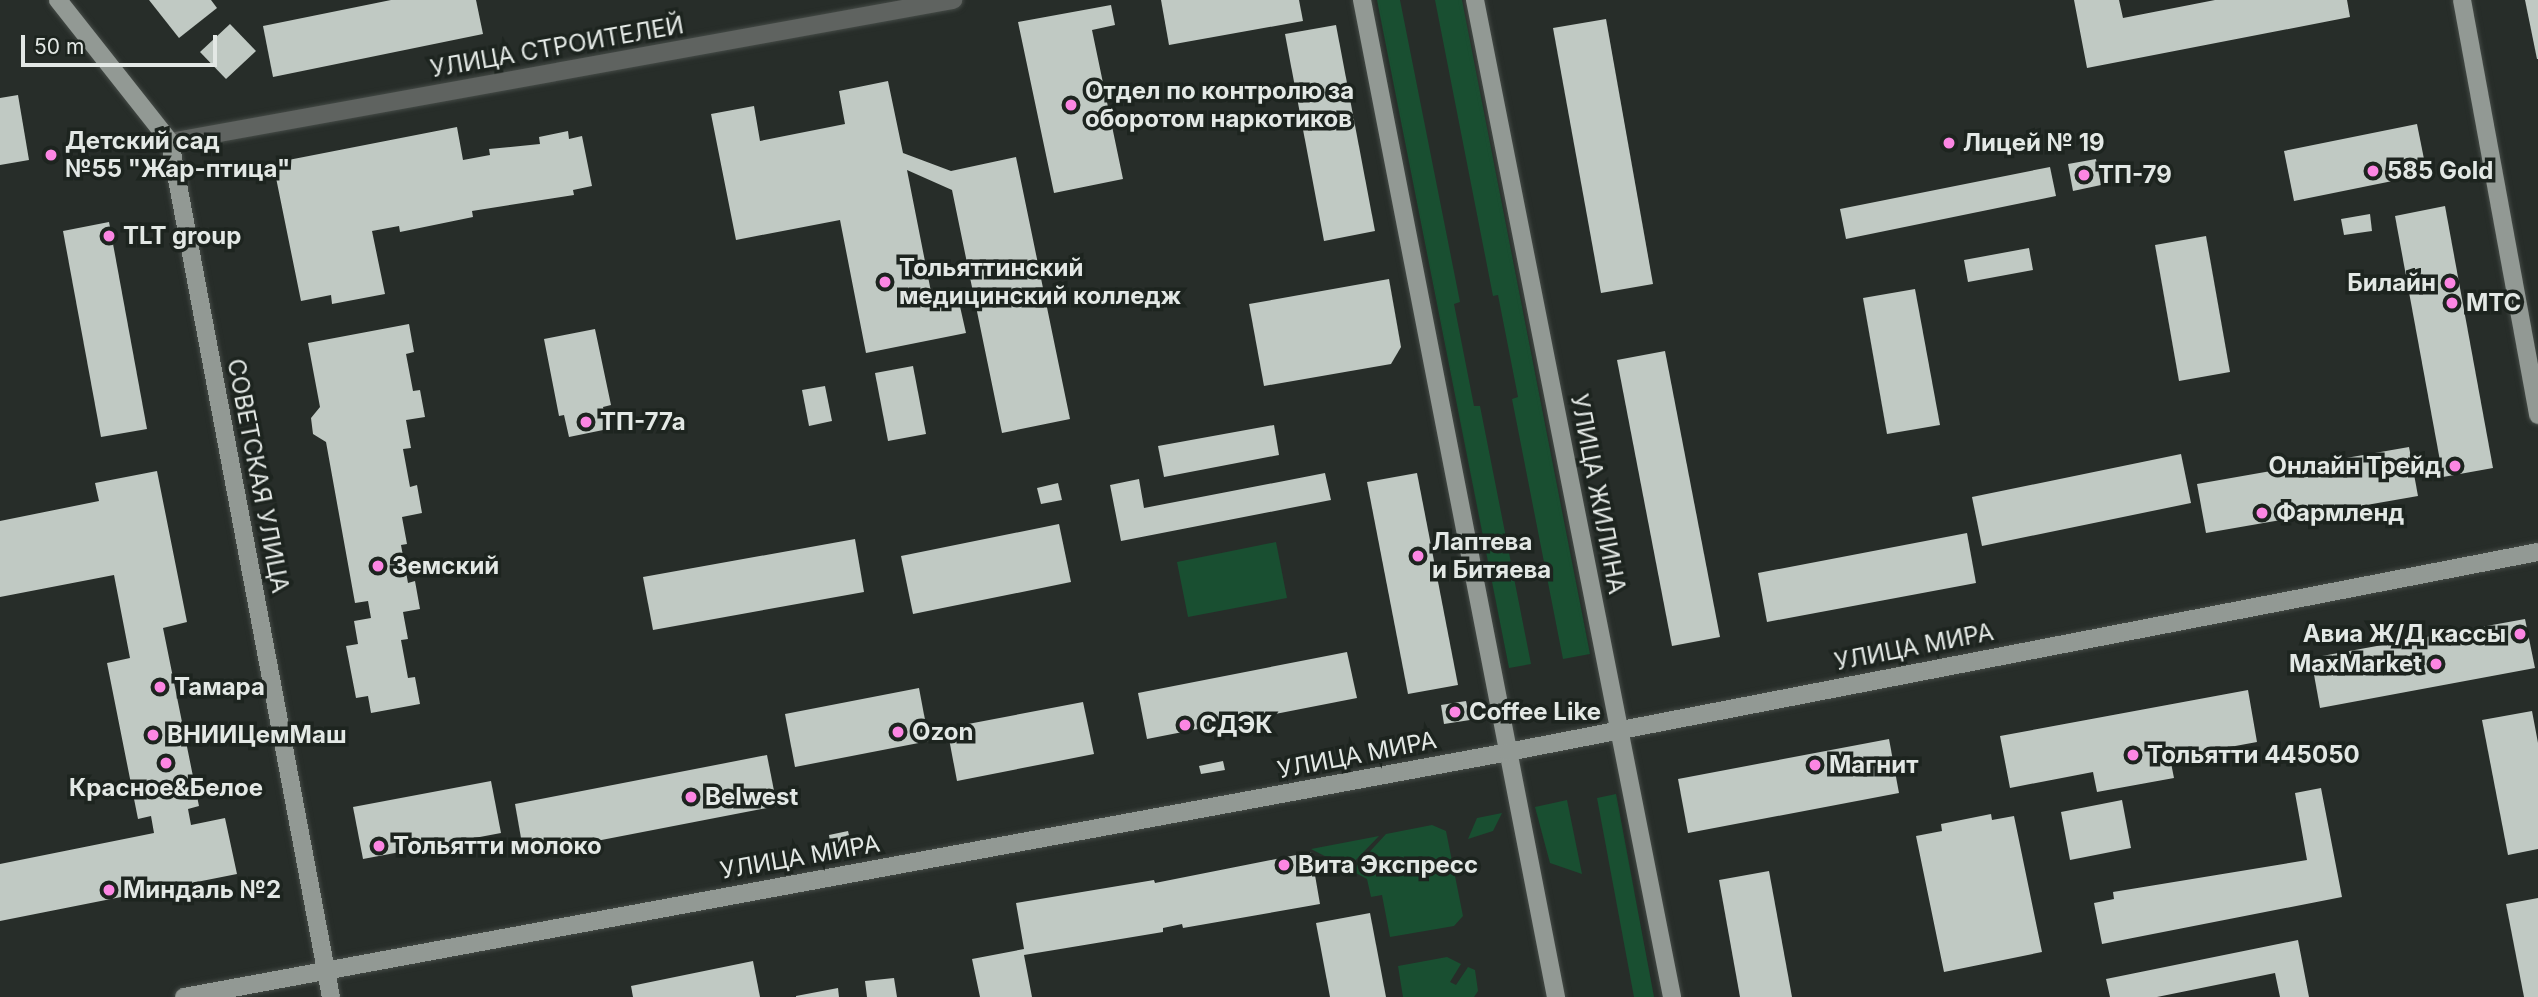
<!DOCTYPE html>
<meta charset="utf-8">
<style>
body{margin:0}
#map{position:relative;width:2538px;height:997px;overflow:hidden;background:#272d29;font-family:Inter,sans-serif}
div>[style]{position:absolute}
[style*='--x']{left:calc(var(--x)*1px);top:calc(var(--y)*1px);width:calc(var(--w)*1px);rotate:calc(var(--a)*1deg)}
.green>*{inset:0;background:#194f31}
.building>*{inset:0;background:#c0c9c3}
.roads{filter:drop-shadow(0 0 2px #454b47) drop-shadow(0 0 2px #454b47)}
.minor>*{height:18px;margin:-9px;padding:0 9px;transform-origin:9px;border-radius:9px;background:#5f6360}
.major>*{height:18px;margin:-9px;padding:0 9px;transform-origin:9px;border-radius:9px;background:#929994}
.dots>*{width:19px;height:19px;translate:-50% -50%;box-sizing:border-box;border:4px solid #1d241f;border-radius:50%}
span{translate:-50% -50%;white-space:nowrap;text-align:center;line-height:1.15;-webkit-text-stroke:7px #1d241f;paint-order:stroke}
.street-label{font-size:24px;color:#e3e8e5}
.poi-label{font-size:24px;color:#e3e8e5;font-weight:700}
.left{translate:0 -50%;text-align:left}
.right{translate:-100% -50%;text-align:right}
.scale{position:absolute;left:21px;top:35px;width:196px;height:32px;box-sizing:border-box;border:4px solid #e3e8e5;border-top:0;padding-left:9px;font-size:21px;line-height:24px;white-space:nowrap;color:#e3e8e5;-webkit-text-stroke:5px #1d241f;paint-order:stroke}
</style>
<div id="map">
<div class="green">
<div style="clip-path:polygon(1377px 0,1400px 0,1460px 302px,1454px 304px,1474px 406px,1480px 406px,1531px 664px,1509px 668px)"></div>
<div style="clip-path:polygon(1435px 0,1462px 0,1590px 654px,1563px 659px,1512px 399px,1518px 397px,1498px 295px,1493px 296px)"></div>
<div style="clip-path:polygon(1276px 542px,1287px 598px,1188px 617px,1177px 562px)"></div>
<div style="clip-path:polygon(1616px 794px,1654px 997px,1634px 997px,1597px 798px)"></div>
<div style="clip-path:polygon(1567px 800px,1582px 874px,1550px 863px,1535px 807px)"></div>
<div style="clip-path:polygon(1502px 813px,1493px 831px,1468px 839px,1477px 818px)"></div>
<div style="clip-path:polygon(1432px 825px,1446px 831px,1463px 916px,1454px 926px,1390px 937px,1382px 895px,1371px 897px,1367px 879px,1352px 871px,1386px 834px)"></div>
<div style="clip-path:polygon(1379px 836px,1348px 868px,1311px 849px)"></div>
<div style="clip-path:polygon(1447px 957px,1461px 964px,1450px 982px,1456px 985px,1468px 967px,1475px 970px,1478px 991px,1474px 997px,1403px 997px,1398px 966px)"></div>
</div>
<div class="building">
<div style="clip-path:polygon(149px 0,211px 0,217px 8px,179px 38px)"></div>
<div style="clip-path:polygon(391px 0,476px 0,483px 34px,273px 77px,263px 26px)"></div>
<div style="clip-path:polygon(1161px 0,1299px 0,1303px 21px,1169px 45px)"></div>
<div style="clip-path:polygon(2074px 0,2119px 0,2123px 18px,2215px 0,2347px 0,2350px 17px,2087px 68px)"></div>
<div style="clip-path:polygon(2525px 0,2538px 0,2538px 59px,2537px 59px)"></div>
<div style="clip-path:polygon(1111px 5px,1115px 25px,1092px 30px,1123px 179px,1054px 193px,1018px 22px)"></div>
<div style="clip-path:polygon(1606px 19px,1653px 284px,1601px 293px,1553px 28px)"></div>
<div style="clip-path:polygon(230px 24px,256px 51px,226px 79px,200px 52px)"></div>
<div style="clip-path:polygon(1336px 25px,1375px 231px,1324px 241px,1285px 34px)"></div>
<div style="clip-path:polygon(888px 81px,903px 153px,951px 171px,1016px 157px,1070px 419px,1002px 433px,952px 190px,907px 170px,934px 307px,959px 302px,966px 333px,866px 353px,840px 220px,736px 240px,711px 114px,754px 106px,760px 141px,845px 124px,839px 91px)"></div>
<div style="clip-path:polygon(18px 95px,29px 160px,0 165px,0 98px)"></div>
<div style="clip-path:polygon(2417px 124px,2427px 174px,2294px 201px,2284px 151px)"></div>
<div style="clip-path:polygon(457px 127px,463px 160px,490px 155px,489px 149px,540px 144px,539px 137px,568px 131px,569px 139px,582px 136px,592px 186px,573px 190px,574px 195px,472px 211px,473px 217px,400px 232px,399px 226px,372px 231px,385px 294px,332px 304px,331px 295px,301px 301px,273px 163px)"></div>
<div style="clip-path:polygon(2096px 159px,2101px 185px,2073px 191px,2068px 164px)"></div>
<div style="clip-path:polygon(2050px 167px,2056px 196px,1846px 239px,1840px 209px)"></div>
<div style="clip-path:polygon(2445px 206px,2493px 468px,2443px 477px,2395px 216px)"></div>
<div style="clip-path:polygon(2370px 214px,2372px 231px,2344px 235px,2341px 219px)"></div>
<div style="clip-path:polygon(109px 222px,147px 429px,101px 437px,63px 231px)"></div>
<div style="clip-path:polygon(2206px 236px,2230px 372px,2179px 381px,2155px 245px)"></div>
<div style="clip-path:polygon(2029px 248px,2033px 270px,1968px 282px,1964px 260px)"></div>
<div style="clip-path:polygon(1389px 279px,1401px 347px,1391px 364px,1264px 386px,1249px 304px)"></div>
<div style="clip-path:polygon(1915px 289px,1940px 425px,1887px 434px,1863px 298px)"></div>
<div style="clip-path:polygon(409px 324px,414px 352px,406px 354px,413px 391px,420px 390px,425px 417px,406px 420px,411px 448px,403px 449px,410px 487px,417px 485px,422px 513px,402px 517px,407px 544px,401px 545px,408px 583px,415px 581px,420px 609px,403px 612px,408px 639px,401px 640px,408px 678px,415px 677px,420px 704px,371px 713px,368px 696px,356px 698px,346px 646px,358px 644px,354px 621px,371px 618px,368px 601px,355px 603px,326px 442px,313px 434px,311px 418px,320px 407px,308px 343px)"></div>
<div style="clip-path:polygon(595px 329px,611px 405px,603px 407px,608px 429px,569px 437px,564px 415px,559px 416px,544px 339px)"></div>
<div style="clip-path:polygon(1665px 351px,1720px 637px,1672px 646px,1617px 360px)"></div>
<div style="clip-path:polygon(913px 366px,926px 434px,888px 441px,875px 373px)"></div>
<div style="clip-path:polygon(825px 386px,832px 421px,809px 426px,802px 390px)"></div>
<div style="clip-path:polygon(1274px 425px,1279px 455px,1164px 477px,1158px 446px)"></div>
<div style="clip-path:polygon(2409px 447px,2418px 496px,2206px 533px,2197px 484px)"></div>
<div style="clip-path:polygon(2181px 454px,2191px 503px,1982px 546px,1972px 497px)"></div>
<div style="clip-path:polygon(157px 471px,187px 622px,163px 628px,199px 806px,188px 809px,191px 825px,225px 818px,237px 874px,0 921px,0 864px,154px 833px,151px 816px,138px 819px,107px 663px,130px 658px,114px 575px,0 597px,0 521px,99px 501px,95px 483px)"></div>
<div style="clip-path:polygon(1325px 473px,1331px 500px,1121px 541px,1110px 485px,1139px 479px,1144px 508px)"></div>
<div style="clip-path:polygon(1417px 473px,1458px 685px,1408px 694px,1367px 482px)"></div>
<div style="clip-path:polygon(1058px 483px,1062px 500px,1041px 504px,1037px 488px)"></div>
<div style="clip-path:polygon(1059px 524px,1071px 582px,913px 614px,901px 556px)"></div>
<div style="clip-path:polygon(1967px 533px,1976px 583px,1767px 622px,1758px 573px)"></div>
<div style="clip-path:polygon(855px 539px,864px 592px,653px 630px,643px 577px)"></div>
<div style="clip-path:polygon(2525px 619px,2535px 668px,2320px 708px,2311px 658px)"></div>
<div style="clip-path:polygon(1347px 652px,1357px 698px,1147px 739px,1138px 693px)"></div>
<div style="clip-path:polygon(919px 688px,929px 741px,795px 767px,785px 714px)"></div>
<div style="clip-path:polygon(2248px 690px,2257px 742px,2170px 758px,2174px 778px,2097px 792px,2093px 772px,2010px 788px,2000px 736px)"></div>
<div style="clip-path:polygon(1466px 701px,1470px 720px,1444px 724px,1441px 705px)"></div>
<div style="clip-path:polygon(1083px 702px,1094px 754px,957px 781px,947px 728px)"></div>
<div style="clip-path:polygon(2532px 711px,2538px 743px,2538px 849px,2508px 855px,2482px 720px)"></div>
<div style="clip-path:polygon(1889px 739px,1899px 793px,1688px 833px,1678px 779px)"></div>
<div style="clip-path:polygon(767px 755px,777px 806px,524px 855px,515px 804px)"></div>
<div style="clip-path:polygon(1223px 761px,1225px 770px,1201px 774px,1199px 766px)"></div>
<div style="clip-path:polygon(491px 781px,501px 833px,363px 859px,353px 807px)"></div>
<div style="clip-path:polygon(2321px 788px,2342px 897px,2102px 944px,2094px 903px,2114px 899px,2113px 892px,2307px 860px,2295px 793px)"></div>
<div style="clip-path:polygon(2122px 800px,2131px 848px,2070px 860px,2061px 812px)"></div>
<div style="clip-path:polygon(1991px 814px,1992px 820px,2014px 816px,2042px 952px,1944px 972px,1916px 836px,1942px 831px,1941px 824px)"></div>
<div style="clip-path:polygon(848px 831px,851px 844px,831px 848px,829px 835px)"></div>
<div style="clip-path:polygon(1311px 852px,1320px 904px,1183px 928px,1182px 924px,1163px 928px,1163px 932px,1024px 955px,1032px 997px,980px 997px,972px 959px,1024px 949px,1016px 903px,1154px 880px,1155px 883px)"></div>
<div style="clip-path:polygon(1769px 871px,1792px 997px,1740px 997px,1719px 880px)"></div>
<div style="clip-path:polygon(2538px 898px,2538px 997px,2524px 997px,2506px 904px)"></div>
<div style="clip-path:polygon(1370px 913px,1386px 997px,1330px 997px,1316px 923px)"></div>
<div style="clip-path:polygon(2298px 940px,2309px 997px,2280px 997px,2275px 973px,2157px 997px,2110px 997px,2106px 979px)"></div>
<div style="clip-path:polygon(753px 961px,760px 997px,633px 997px,631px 986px)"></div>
<div style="clip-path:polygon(894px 978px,897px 997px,867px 997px,865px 981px)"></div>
<div style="clip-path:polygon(838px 988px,839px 997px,796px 997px,796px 996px)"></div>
</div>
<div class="roads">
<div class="minor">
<div style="--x:170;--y:142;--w:796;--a:-10.28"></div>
</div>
<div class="major">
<div style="--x:58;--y:0;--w:181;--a:51.7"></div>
<div style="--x:170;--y:142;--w:870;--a:79.34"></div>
<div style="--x:1362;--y:0;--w:1016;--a:78.99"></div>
<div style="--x:1475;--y:0;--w:1016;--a:78.82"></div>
<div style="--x:2462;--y:0;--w:422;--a:79.6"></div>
<div style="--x:184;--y:997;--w:1346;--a:-10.48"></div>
<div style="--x:1508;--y:752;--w:1049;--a:-10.99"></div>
</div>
</div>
<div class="dots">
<div style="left:1071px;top:105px;background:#fc86e3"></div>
<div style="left:1949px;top:143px;background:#fc86e3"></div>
<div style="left:51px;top:155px;background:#fc86e3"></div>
<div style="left:2373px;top:171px;background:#fc86e3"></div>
<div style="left:2084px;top:175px;background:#fc86e3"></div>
<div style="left:109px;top:236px;background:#fc86e3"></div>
<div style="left:885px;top:282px;background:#fc86e3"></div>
<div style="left:2450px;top:283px;background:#fc86e3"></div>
<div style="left:2452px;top:303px;background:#fc86e3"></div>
<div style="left:586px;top:422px;background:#fc86e3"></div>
<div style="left:2455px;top:466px;background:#fc86e3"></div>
<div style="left:2262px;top:513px;background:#fc86e3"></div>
<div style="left:1418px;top:556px;background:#fc86e3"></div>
<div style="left:378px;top:566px;background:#fc86e3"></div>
<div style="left:2520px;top:634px;background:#fc86e3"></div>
<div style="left:2436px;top:664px;background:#fc86e3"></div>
<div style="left:160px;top:687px;background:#fc86e3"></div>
<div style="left:1455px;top:712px;background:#fc86e3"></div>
<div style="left:1185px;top:725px;background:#fc86e3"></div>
<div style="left:898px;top:732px;background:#fc86e3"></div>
<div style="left:153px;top:735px;background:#fc86e3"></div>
<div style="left:2133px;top:755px;background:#fc86e3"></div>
<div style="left:166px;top:763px;background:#fc86e3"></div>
<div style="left:1815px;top:765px;background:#fc86e3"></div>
<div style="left:691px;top:797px;background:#fc86e3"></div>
<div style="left:379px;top:846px;background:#fc86e3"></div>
<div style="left:1284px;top:865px;background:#fc86e3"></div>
<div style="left:109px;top:890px;background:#fc86e3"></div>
</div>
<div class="street-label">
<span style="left:557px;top:47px;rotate:-10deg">УЛИЦА СТРОИТЕЛЕЙ</span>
<span style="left:258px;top:476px;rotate:79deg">СОВЕТСКАЯ УЛИЦА</span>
<span style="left:1598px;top:494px;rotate:79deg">УЛИЦА ЖИЛИНА</span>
<span style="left:1914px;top:647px;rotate:-11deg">УЛИЦА МИРА</span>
<span style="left:1357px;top:755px;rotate:-11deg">УЛИЦА МИРА</span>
<span style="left:800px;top:857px;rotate:-10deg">УЛИЦА МИРА</span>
</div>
<div class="poi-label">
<span class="left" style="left:1085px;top:105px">Отдел по контролю за<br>оборотом наркотиков</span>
<span class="left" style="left:65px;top:155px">Детский сад<br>№55 "Жар-птица"</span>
<span class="left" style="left:1963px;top:143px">Лицей № 19</span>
<span class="left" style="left:2387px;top:171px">585 Gold</span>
<span class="left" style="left:2098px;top:175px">ТП-79</span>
<span class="left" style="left:123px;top:236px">TLT group</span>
<span class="left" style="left:899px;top:282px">Тольяттинский<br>медицинский колледж</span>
<span class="right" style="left:2436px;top:283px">Билайн</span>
<span class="left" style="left:2466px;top:303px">МТС</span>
<span class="left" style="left:600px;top:422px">ТП-77а</span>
<span class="right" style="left:2441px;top:466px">Онлайн Трейд</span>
<span class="left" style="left:2276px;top:513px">Фармленд</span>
<span class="left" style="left:1432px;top:556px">Лаптева<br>и Битяева</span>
<span class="left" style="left:392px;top:566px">Земский</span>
<span class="right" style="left:2506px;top:634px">Авиа Ж/Д кассы</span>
<span class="right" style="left:2422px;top:664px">MaxMarket</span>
<span class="left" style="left:174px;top:687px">Тамара</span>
<span class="left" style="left:1469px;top:712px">Coffee Like</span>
<span class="left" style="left:1199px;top:725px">СДЭК</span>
<span class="left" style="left:912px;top:732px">Ozon</span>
<span class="left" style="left:167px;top:735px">ВНИИЦемМаш</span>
<span class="left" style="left:2147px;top:755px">Тольятти 445050</span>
<span class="left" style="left:1829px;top:765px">Магнит</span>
<span style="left:166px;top:788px">Красное&amp;Белое</span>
<span class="left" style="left:705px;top:797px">Belwest</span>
<span class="left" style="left:393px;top:846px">Тольятти молоко</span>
<span class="left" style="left:1298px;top:865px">Вита Экспресс</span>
<span class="left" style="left:123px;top:890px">Миндаль №2</span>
</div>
<div class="scale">50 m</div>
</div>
